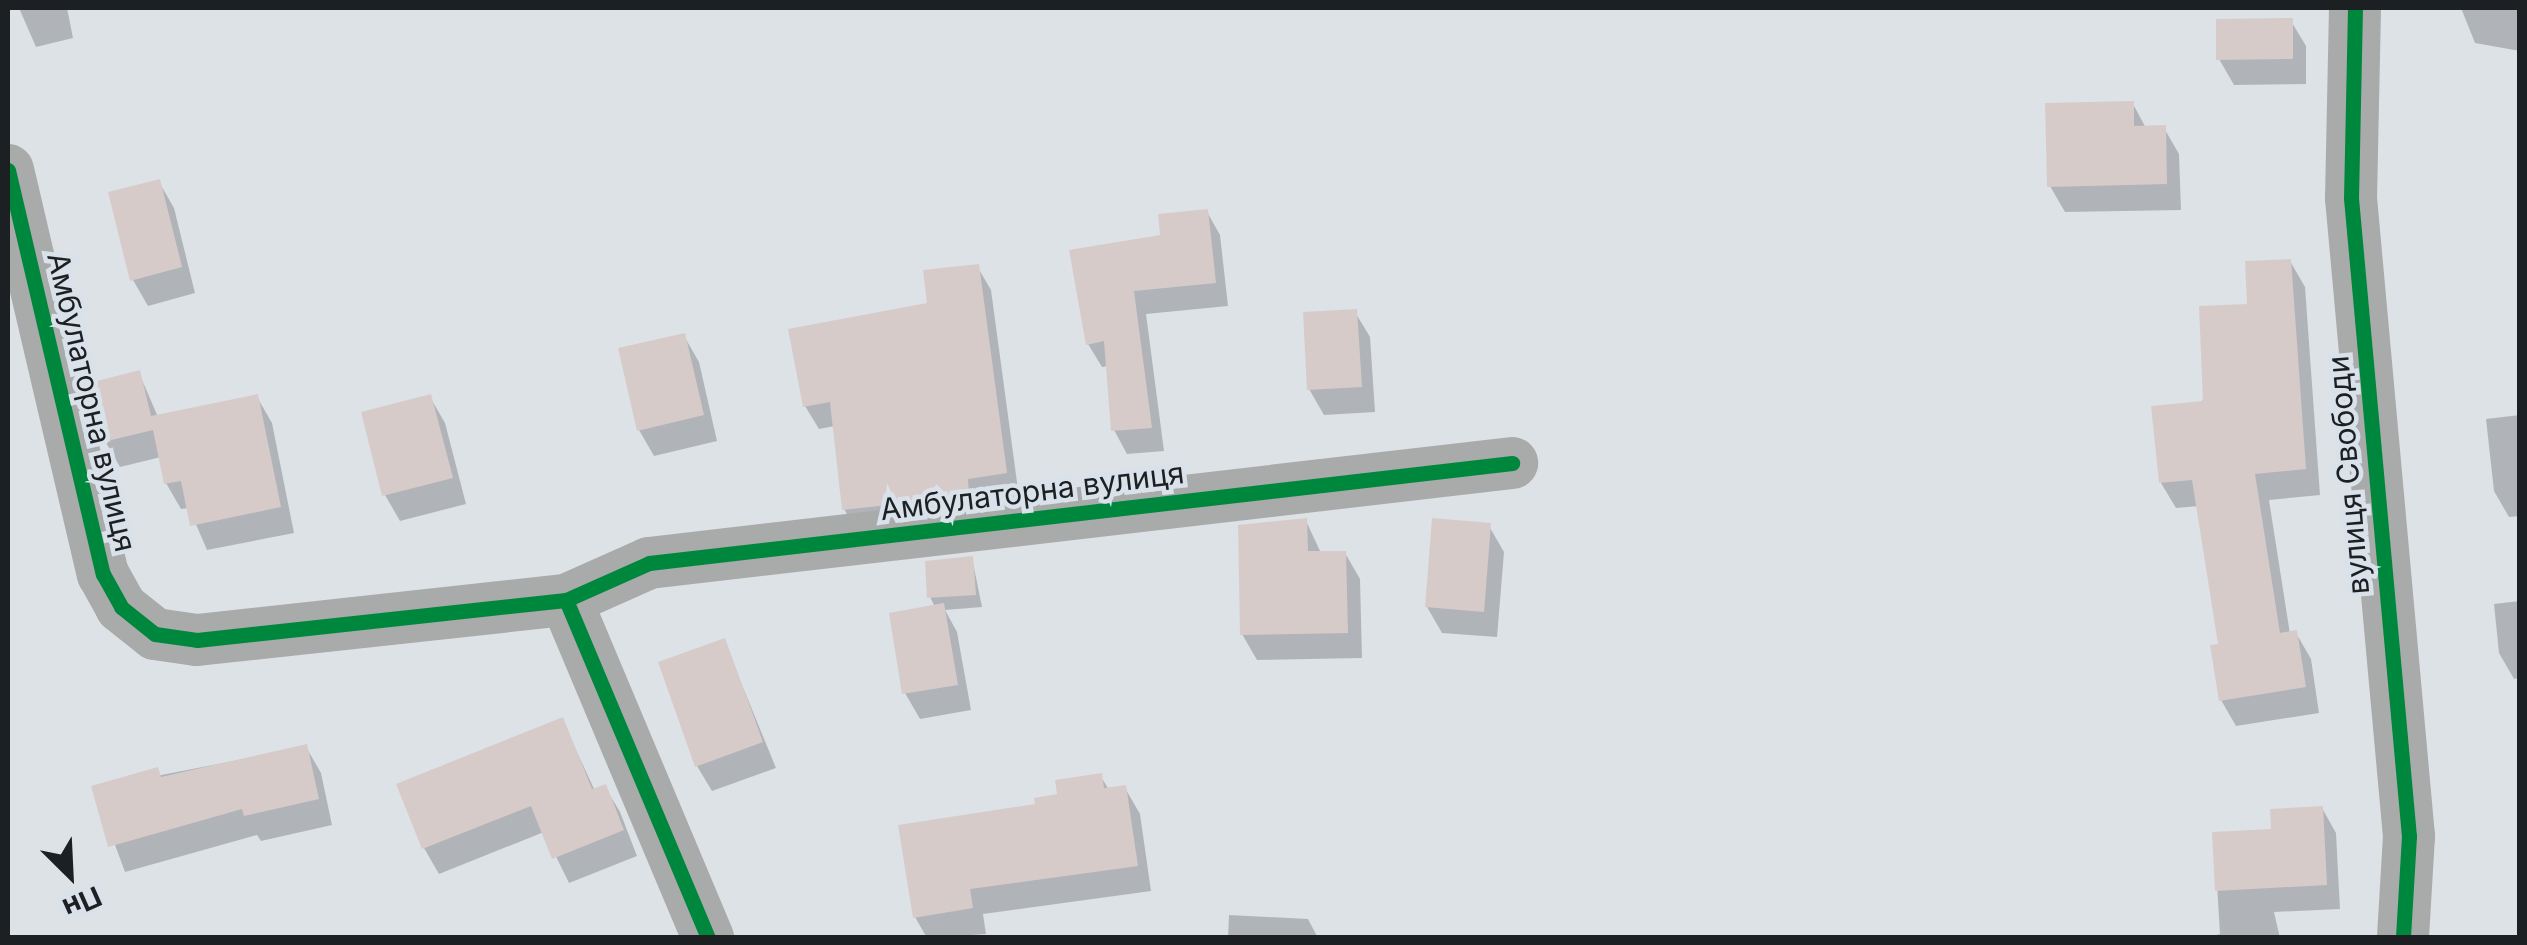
<!DOCTYPE html>
<meta charset="utf-8">
<style>
body{margin:0}
#map{position:relative;width:2527px;height:945px;overflow:hidden;background:#dde2e6;font-family:Inter,sans-serif}
div>[style]{position:absolute}
[style*='--x']{left:calc(var(--x)*1px);top:calc(var(--y)*1px);width:calc(var(--w)*1px);rotate:calc(var(--a)*1deg)}
.shadow>*{inset:0;background:#0003}
.building>*{inset:0;background:#d7cbca}
.minor>*{height:52px;margin:-26px;padding:0 26px;transform-origin:26px;border-radius:26px;background:#a9aaaa}
.cycleway>*{height:15px;margin:-7.5px;padding:0 7.5px;transform-origin:7.5px;border-radius:7.5px;background:#00873e}
span{translate:-50% -50%;white-space:nowrap;text-align:center;line-height:1.15;-webkit-text-stroke:9px #d9e2ea;paint-order:stroke}
.street-label{font-size:30px;color:#1d2023}
.frame{position:absolute;inset:0;border:10px solid #1d2023;pointer-events:none}
.north{position:absolute;left:20px;top:825px;width:100px;height:100px;-webkit-text-stroke:8px #d9e2ea;paint-order:stroke;rotate:156deg;font-size:28px;font-weight:700;line-height:40px;text-align:center;color:#1d2023}
.north::after{content:'';display:block;margin:auto;width:35px;height:45px;background:#1d2023;clip-path:polygon(50% 0,100% 100%,50% 72%,0 100%)}
</style>
<div id="map">
<div class="shadow">
<div style="clip-path:polygon(19px 8px,67px 8px,73px 38px,36px 47px)"></div>
<div style="clip-path:polygon(2461px 8px,2520px 8px,2520px 51px,2475px 43px)"></div>
<div style="clip-path:polygon(2291px 21px,2306px 46px,2306px 84px,2234px 85px,2219px 59px)"></div>
<div style="clip-path:polygon(2133px 104px,2146px 128px,2164px 128px,2179px 154px,2181px 210px,2065px 212px,2050px 186px)"></div>
<div style="clip-path:polygon(159px 182px,174px 208px,195px 293px,148px 306px,133px 280px)"></div>
<div style="clip-path:polygon(1207px 212px,1220px 235px,1228px 306px,1146px 314px,1164px 451px,1127px 454px,1114px 430px,1109px 366px,1102px 367px,1088px 344px,1163px 237px)"></div>
<div style="clip-path:polygon(2290px 261px,2305px 287px,2320px 495px,2269px 500px,2290px 634px,2296px 633px,2311px 659px,2319px 713px,2236px 726px,2221px 700px,2221px 646px,2199px 506px,2176px 508px,2161px 483px,2250px 306px)"></div>
<div style="clip-path:polygon(977px 266px,991px 290px,1019px 497px,858px 533px,844px 509px,835px 426px,819px 429px,805px 406px)"></div>
<div style="clip-path:polygon(1355px 312px,1370px 337px,1375px 412px,1324px 415px,1309px 389px)"></div>
<div style="clip-path:polygon(684px 336px,699px 362px,717px 441px,654px 456px,639px 430px)"></div>
<div style="clip-path:polygon(139px 373px,158px 417px,257px 397px,272px 423px,294px 533px,207px 550px,189px 508px,181px 509px,166px 483px,161px 457px,120px 467px,105px 441px)"></div>
<div style="clip-path:polygon(430px 397px,445px 423px,466px 504px,400px 521px,385px 495px)"></div>
<div style="clip-path:polygon(2520px 415px,2520px 516px,2509px 517px,2494px 491px,2486px 419px)"></div>
<div style="clip-path:polygon(1306px 521px,1321px 553px,1345px 553px,1360px 579px,1362px 658px,1257px 660px,1242px 634px)"></div>
<div style="clip-path:polygon(1489px 526px,1504px 552px,1497px 637px,1442px 633px,1427px 607px)"></div>
<div style="clip-path:polygon(972px 558px,982px 607px,945px 610px,957px 632px,971px 710px,920px 719px,905px 693px,935px 607px,930px 597px)"></div>
<div style="clip-path:polygon(2520px 601px,2520px 678px,2514px 679px,2499px 653px,2494px 604px)"></div>
<div style="clip-path:polygon(724px 641px,776px 768px,712px 791px,697px 766px)"></div>
<div style="clip-path:polygon(562px 720px,595px 791px,605px 787px,620px 812px,637px 856px,569px 883px,544px 832px,439px 874px,424px 848px)"></div>
<div style="clip-path:polygon(306px 747px,321px 773px,332px 825px,261px 841px,257px 835px,125px 872px,94px 788px)"></div>
<div style="clip-path:polygon(1100px 775px,1109px 790px,1125px 788px,1140px 814px,1151px 891px,983px 914px,986px 934px,927px 938px,915px 917px,1038px 806px)"></div>
<div style="clip-path:polygon(2322px 808px,2336px 833px,2340px 909px,2274px 912px,2280px 938px,2205px 938px,2220px 934px,2214px 835px,2274px 832px)"></div>
<div style="clip-path:polygon(1229px 915px,1308px 919px,1318px 938px,1228px 938px)"></div>
</div>
<div class="building">
<div style="clip-path:polygon(2293px 18px,2293px 59px,2216px 60px,2216px 19px)"></div>
<div style="clip-path:polygon(2134px 101px,2134px 126px,2166px 125px,2167px 184px,2047px 187px,2045px 103px)"></div>
<div style="clip-path:polygon(160px 179px,182px 267px,130px 281px,108px 192px)"></div>
<div style="clip-path:polygon(1208px 209px,1216px 283px,1134px 291px,1152px 428px,1111px 431px,1104px 341px,1086px 345px,1069px 250px,1160px 235px,1158px 214px)"></div>
<div style="clip-path:polygon(2291px 259px,2306px 469px,2255px 474px,2280px 633px,2297px 630px,2306px 687px,2219px 701px,2210px 645px,2218px 644px,2192px 480px,2159px 483px,2151px 406px,2203px 401px,2199px 306px,2247px 304px,2245px 261px)"></div>
<div style="clip-path:polygon(979px 264px,1007px 473px,968px 479px,969px 496px,842px 510px,830px 402px,803px 407px,788px 329px,927px 303px,923px 270px)"></div>
<div style="clip-path:polygon(1357px 309px,1362px 387px,1307px 390px,1303px 312px)"></div>
<div style="clip-path:polygon(685px 333px,704px 415px,637px 431px,618px 348px)"></div>
<div style="clip-path:polygon(140px 370px,151px 416px,258px 394px,281px 507px,190px 526px,181px 481px,164px 484px,153px 430px,103px 442px,89px 383px)"></div>
<div style="clip-path:polygon(431px 394px,453px 478px,382px 496px,361px 412px)"></div>
<div style="clip-path:polygon(1307px 518px,1308px 551px,1346px 551px,1348px 633px,1240px 635px,1238px 525px)"></div>
<div style="clip-path:polygon(1432px 518px,1491px 523px,1484px 612px,1425px 607px)"></div>
<div style="clip-path:polygon(973px 556px,976px 595px,927px 598px,925px 561px)"></div>
<div style="clip-path:polygon(944px 603px,958px 685px,902px 694px,889px 613px)"></div>
<div style="clip-path:polygon(725px 638px,763px 742px,695px 767px,658px 662px)"></div>
<div style="clip-path:polygon(563px 717px,592px 789px,606px 784px,624px 830px,552px 859px,531px 806px,422px 849px,396px 784px)"></div>
<div style="clip-path:polygon(307px 744px,319px 799px,244px 816px,242px 809px,108px 847px,91px 786px,158px 767px,161px 777px)"></div>
<div style="clip-path:polygon(1102px 773px,1104px 788px,1126px 785px,1138px 866px,970px 889px,973px 908px,913px 918px,898px 825px,1035px 804px,1034px 798px,1057px 794px,1055px 780px)"></div>
<div style="clip-path:polygon(2323px 806px,2327px 885px,2215px 891px,2212px 832px,2271px 829px,2270px 809px)"></div>
</div>
<div class="minor">
<div style="--x:2355;--y:8;--w:190;--a:91.2"></div>
<div style="--x:2351;--y:198;--w:641;--a:84.81"></div>
<div style="--x:2409;--y:836;--w:102;--a:93.4"></div>
<div style="--x:8;--y:170;--w:415;--a:76.8"></div>
<div style="--x:103;--y:574;--w:38;--a:61"></div>
<div style="--x:121;--y:607;--w:43;--a:38.5"></div>
<div style="--x:155;--y:634;--w:42;--a:8.1"></div>
<div style="--x:197;--y:640;--w:371;--a:-6.2"></div>
<div style="--x:566;--y:600;--w:367;--a:67.2"></div>
<div style="--x:566;--y:600;--w:91;--a:-24"></div>
<div style="--x:649;--y:563;--w:869;--a:-6.61"></div>
</div>
<div class="cycleway">
<div style="--x:2355;--y:8;--w:190;--a:91.2"></div>
<div style="--x:2351;--y:198;--w:641;--a:84.81"></div>
<div style="--x:2409;--y:836;--w:102;--a:93.4"></div>
<div style="--x:8;--y:170;--w:415;--a:76.8"></div>
<div style="--x:103;--y:574;--w:38;--a:61"></div>
<div style="--x:121;--y:607;--w:43;--a:38.5"></div>
<div style="--x:155;--y:634;--w:42;--a:8.1"></div>
<div style="--x:197;--y:640;--w:371;--a:-6.2"></div>
<div style="--x:566;--y:600;--w:367;--a:67.2"></div>
<div style="--x:566;--y:600;--w:91;--a:-24"></div>
<div style="--x:649;--y:563;--w:869;--a:-6.61"></div>
</div>
<div class="street-label">
<span style="left:92px;top:402px;rotate:77deg">Амбулаторна вулиця</span>
<span style="left:2348px;top:475px;rotate:-95deg">вулиця Свободи</span>
<span style="left:1032px;top:491px;rotate:-7deg">Амбулаторна вулиця</span>
</div>
<div class="frame"></div>
<div class="north">Пн</div>
</div>
